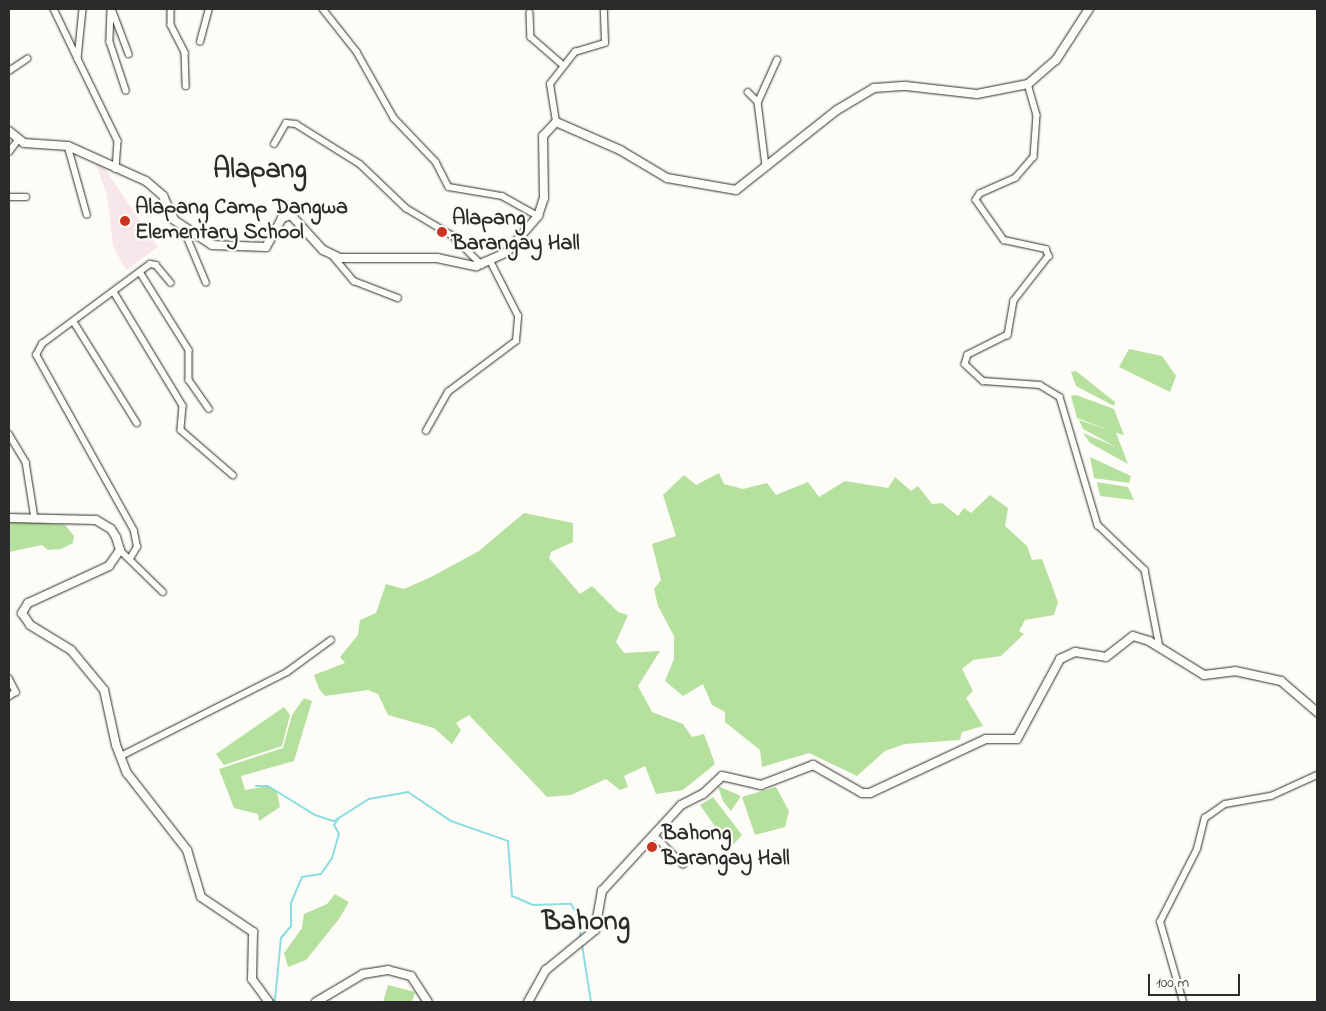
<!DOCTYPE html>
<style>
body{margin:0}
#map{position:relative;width:1326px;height:1011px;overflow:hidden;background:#fdfcf7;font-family:"Indie Flower",sans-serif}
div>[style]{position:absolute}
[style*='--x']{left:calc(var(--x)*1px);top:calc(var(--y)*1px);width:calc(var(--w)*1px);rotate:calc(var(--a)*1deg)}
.built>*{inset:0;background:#f7e6ea}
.green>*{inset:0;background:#b5e09d}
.stream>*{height:2px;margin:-1px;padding:0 1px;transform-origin:1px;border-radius:1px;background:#8bdde1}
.roads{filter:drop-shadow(0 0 1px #2b2b2b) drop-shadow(0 0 1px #2b2b2b)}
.street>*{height:5.5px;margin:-2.75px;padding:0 2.75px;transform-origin:2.75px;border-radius:2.75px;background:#fdfcf7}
.secondary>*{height:8px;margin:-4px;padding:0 4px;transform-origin:4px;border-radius:4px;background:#fdfcf7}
.dots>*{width:14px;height:14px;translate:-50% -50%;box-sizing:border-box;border:2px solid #fdfcf7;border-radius:50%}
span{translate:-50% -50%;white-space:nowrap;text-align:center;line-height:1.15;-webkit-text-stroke:4.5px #fdfcf7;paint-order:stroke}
.poi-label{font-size:22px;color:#2b2b2b;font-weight:700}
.left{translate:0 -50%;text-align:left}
.district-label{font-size:28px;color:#2b2b2b;font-weight:700}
.frame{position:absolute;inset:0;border:10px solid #2b2b2b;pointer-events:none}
.scale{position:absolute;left:1148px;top:974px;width:92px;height:22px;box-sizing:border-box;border:2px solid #2b2b2b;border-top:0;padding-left:6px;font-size:15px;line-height:18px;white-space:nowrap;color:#2b2b2b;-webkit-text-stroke:4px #fdfcf7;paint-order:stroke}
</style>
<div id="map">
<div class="built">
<div style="clip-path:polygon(96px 164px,102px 165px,158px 247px,126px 270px,113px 246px,107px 195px)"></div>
</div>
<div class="green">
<div style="clip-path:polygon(1129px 349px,1162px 356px,1176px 376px,1170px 392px,1119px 367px)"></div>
<div style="clip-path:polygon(1076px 371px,1115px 402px,1114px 406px,1076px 386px,1071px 372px)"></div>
<div style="clip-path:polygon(1076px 395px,1114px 409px,1124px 435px,1116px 433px,1128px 464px,1090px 443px,1083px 433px,1116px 447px,1083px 429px,1079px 420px,1111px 431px,1077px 418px,1071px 396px)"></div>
<div style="clip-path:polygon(1090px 457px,1131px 476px,1129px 483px,1094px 478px)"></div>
<div style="clip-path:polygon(719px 473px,724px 484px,743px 489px,767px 483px,776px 495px,808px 482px,819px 497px,845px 481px,888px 488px,895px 477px,911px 491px,918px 486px,932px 504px,942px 503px,958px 516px,964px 508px,971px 513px,990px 495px,1008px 508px,1005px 526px,1027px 546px,1032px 560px,1042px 559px,1058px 602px,1054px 615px,1025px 620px,1019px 631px,1024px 634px,1001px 656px,973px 660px,962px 669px,973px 691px,966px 698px,983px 726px,962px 732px,960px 740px,905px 744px,885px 751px,857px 776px,809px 753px,762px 767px,760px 750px,725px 722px,725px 712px,712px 705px,703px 684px,683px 696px,665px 681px,674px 659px,674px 636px,658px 606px,654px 589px,661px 580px,652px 544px,676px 536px,663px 495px,684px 475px,696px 485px)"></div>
<div style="clip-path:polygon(1097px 482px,1128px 487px,1134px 500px,1100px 496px)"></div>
<div style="clip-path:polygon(524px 513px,573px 523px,573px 542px,551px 552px,549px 558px,580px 594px,592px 586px,618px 612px,628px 615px,616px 642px,624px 653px,660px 651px,638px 686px,652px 712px,683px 724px,692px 737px,704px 734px,715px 764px,683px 790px,656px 794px,645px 766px,624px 776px,628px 787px,620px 790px,606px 779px,571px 795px,547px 797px,469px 715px,456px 723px,461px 730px,452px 744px,434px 728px,388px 715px,378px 694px,368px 690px,325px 696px,319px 689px,314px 675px,345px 663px,340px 657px,358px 635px,360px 620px,376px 613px,386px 584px,404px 589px,431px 577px,479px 551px)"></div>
<div style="clip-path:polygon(9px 520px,65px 525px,74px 536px,73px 543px,61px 549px,48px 550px,42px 545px,9px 552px)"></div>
<div style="clip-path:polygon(304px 698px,312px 701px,294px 761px,241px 776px,245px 790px,268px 786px,277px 792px,280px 807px,259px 821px,258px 814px,234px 808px,219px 769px,283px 748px,292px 715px)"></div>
<div style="clip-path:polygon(284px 707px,290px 715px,282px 746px,224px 765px,216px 754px)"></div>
<div style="clip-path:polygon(718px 786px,741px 796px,731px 811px,723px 801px)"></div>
<div style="clip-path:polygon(776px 787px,789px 811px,785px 827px,755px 835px,742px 797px)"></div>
<div style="clip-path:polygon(713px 797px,742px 835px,730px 848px,700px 805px)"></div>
<div style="clip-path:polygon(335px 894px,349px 902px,339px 919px,306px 960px,288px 967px,284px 953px,302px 928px,304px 914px,327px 904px)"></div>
<div style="clip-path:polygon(388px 985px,415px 992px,412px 1002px,383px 1002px)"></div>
</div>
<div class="stream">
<div style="--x:256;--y:786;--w:12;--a:0"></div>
<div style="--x:268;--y:786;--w:55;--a:31.7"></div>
<div style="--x:315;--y:815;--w:20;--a:18"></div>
<div style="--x:334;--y:821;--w:41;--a:-32.2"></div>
<div style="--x:369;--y:799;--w:40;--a:-10"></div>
<div style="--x:408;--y:792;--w:52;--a:34"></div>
<div style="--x:451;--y:821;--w:60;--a:19.3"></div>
<div style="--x:508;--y:841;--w:55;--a:85.8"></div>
<div style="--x:512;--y:896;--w:23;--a:23"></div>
<div style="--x:533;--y:905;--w:38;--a:-2"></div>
<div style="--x:571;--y:904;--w:19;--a:58"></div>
<div style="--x:581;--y:920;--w:20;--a:93"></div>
<div style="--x:582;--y:945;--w:58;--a:81"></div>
<div style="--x:271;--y:1001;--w:4;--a:-14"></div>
<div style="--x:275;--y:1000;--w:62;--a:-84.5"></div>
<div style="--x:281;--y:938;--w:16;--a:-50"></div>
<div style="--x:291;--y:926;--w:23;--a:-90"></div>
<div style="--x:291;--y:903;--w:28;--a:-67"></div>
<div style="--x:302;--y:877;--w:19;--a:-9"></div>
<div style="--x:321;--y:874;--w:19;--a:-55"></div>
<div style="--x:332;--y:858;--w:25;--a:-74"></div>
<div style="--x:339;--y:834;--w:10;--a:-119"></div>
<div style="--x:334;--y:825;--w:9;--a:-54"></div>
</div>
<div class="roads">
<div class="street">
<div style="--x:54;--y:9;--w:55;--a:64.4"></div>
<div style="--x:83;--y:9;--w:50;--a:95.7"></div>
<div style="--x:78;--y:59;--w:91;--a:64"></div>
<div style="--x:118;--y:141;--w:28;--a:94"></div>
<div style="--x:111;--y:9;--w:33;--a:92"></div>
<div style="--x:110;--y:42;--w:51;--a:71.6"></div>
<div style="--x:112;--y:9;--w:48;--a:69.3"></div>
<div style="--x:171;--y:9;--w:16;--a:90"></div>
<div style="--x:171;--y:25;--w:31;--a:63"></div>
<div style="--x:185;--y:53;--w:33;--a:88"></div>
<div style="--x:323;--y:9;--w:55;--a:51.7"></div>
<div style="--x:357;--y:52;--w:76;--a:60.7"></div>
<div style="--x:394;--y:118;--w:61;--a:46.3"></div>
<div style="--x:436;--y:162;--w:28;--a:63"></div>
<div style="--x:449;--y:187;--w:54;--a:9.6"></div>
<div style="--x:502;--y:196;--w:41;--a:29.1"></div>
<div style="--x:530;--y:13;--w:24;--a:88"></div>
<div style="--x:531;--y:37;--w:41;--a:41.1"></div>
<div style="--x:200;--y:42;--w:34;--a:-75"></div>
<div style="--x:9;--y:71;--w:22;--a:-34"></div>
<div style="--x:1028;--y:84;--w:32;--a:74"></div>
<div style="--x:1037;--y:115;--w:42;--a:94.1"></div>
<div style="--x:1034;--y:157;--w:28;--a:131"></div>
<div style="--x:1016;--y:178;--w:39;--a:156"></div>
<div style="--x:980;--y:194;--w:7;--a:124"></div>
<div style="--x:976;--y:200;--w:49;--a:55"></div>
<div style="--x:1004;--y:240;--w:43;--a:12.1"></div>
<div style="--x:1046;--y:249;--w:8;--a:67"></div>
<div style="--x:1049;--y:256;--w:57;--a:127.9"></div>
<div style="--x:1014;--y:301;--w:35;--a:100"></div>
<div style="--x:1008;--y:335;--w:45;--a:153.4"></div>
<div style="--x:968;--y:355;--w:9;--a:108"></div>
<div style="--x:965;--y:364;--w:25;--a:43"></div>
<div style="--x:983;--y:381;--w:57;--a:4"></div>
<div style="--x:1040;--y:385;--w:23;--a:31"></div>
<div style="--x:1060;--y:397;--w:134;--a:73.5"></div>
<div style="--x:1098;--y:525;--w:65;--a:43.8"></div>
<div style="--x:1145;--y:570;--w:79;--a:79.1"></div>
<div style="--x:748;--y:92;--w:14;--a:45"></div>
<div style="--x:758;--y:102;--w:64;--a:82.9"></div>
<div style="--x:758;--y:102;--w:46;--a:-65.7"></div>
<div style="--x:556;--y:122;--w:38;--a:-99"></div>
<div style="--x:550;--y:84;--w:41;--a:-52"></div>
<div style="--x:575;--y:52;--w:31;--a:-17"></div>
<div style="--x:605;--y:43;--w:34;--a:-92"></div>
<div style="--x:274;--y:144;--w:24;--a:-60"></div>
<div style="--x:286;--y:123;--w:10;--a:6"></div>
<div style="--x:296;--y:124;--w:75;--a:32"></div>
<div style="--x:360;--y:164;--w:64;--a:43.7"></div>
<div style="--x:406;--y:208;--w:55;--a:30.8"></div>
<div style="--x:453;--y:236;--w:41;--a:45"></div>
<div style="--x:68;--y:146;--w:71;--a:74.4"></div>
<div style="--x:9;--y:152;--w:15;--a:-53"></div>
<div style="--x:9;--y:197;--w:17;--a:0"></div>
<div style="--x:183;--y:227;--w:60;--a:67.3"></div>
<div style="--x:333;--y:256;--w:33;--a:50"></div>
<div style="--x:354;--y:281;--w:47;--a:21.1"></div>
<div style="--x:140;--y:272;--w:92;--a:57.9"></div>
<div style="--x:189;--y:350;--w:30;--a:90"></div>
<div style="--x:189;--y:380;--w:35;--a:55"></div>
<div style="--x:114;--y:292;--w:133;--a:58.8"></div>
<div style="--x:183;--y:406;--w:24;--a:95"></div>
<div style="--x:181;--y:430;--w:69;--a:40.9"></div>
<div style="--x:74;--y:322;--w:119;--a:58"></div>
<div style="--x:426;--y:431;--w:45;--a:-60.6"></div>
<div style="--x:448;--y:392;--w:85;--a:-36.9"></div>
<div style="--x:516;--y:341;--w:25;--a:-85"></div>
<div style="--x:518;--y:316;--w:59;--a:-117"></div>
<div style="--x:9;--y:434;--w:33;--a:59"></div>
<div style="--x:26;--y:462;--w:58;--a:81"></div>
<div style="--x:120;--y:550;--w:60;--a:44.3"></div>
<div style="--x:131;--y:557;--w:12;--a:-59"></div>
<div style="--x:137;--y:547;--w:16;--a:-101"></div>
<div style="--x:134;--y:531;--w:201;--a:-119.1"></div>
<div style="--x:36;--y:355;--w:13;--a:-61"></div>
<div style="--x:42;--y:344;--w:134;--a:-36.5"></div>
<div style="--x:150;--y:264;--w:6;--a:9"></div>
<div style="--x:156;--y:265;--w:23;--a:50"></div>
<div style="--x:9;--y:678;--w:16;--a:63"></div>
<div style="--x:16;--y:692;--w:9;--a:144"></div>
<div style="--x:121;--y:756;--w:186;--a:-26.8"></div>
<div style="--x:287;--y:672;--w:54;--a:-36"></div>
<div style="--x:655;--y:836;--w:40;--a:45"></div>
<div style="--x:1183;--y:1002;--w:83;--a:-106"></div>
<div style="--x:1160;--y:922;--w:82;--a:-63.1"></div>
<div style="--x:1197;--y:849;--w:32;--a:-76"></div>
<div style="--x:1205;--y:818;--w:24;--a:-35"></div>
<div style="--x:1225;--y:804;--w:47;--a:-9.9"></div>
<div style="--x:1271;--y:796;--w:51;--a:-24.5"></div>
</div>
<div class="secondary">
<div style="--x:9;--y:131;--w:19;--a:39"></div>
<div style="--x:24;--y:143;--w:44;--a:3.9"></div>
<div style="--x:68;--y:146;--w:85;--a:24.2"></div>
<div style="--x:146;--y:181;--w:23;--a:41"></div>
<div style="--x:163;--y:196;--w:26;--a:65"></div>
<div style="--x:174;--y:220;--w:45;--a:33.3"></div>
<div style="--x:212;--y:245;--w:54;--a:2.1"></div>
<div style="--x:266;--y:247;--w:33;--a:-61"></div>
<div style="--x:282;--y:218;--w:9;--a:-18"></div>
<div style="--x:291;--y:215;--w:47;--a:47.6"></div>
<div style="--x:323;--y:250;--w:19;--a:25"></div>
<div style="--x:340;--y:258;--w:97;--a:0"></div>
<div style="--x:437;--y:258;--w:40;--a:12"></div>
<div style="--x:476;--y:266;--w:34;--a:-24"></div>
<div style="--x:507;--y:252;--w:48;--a:-49.3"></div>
<div style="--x:538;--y:216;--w:19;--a:-72"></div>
<div style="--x:544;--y:198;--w:62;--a:-90.9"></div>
<div style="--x:543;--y:136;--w:19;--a:-47"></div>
<div style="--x:556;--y:122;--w:70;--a:23.6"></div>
<div style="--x:620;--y:150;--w:55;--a:30.8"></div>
<div style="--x:667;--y:178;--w:70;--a:9.9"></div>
<div style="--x:736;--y:190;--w:129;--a:-38.4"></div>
<div style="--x:837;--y:110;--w:43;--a:-30.7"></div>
<div style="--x:874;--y:88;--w:32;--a:-4"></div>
<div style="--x:906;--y:86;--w:71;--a:6.4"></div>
<div style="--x:977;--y:94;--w:52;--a:-11.1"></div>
<div style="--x:1028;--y:84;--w:37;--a:-41"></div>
<div style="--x:1056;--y:60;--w:61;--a:-57.1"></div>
<div style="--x:9;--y:518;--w:87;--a:1.3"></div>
<div style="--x:96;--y:520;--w:17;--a:31"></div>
<div style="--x:111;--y:529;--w:9;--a:58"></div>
<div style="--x:116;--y:537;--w:14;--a:73"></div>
<div style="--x:120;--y:550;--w:19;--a:125"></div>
<div style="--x:109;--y:566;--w:89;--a:155.4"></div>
<div style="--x:28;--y:603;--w:12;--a:121"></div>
<div style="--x:22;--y:613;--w:14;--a:56"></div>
<div style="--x:30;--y:625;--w:48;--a:31.4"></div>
<div style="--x:71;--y:650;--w:52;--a:50.5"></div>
<div style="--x:104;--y:690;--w:56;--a:77.7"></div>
<div style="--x:116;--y:745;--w:30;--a:69"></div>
<div style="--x:127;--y:773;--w:98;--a:52.1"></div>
<div style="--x:187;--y:850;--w:49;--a:73.4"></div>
<div style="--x:201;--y:897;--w:63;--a:33.9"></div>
<div style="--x:253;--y:932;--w:47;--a:91.2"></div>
<div style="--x:252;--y:979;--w:29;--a:54"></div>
<div style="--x:316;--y:1002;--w:55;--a:-30.8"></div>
<div style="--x:363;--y:974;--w:25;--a:-9"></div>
<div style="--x:388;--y:970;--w:24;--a:15"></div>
<div style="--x:411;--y:976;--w:31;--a:57"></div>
<div style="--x:528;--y:1002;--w:37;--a:-61"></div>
<div style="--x:546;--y:970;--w:63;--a:-39.2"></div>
<div style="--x:595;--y:930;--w:40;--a:-80"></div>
<div style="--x:602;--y:891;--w:117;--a:-47.4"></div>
<div style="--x:681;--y:805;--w:25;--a:-27"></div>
<div style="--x:703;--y:794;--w:26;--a:-43"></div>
<div style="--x:722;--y:776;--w:40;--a:13"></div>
<div style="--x:761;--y:785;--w:56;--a:-21"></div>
<div style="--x:813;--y:765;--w:56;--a:29.7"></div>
<div style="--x:862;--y:793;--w:8;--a:0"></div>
<div style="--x:870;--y:793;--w:128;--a:-25"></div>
<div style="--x:986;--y:739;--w:31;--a:0"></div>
<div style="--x:1017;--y:739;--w:91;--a:-61.7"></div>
<div style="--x:1060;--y:659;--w:17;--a:-25"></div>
<div style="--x:1075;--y:652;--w:31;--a:9"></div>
<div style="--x:1106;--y:657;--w:34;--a:-38"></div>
<div style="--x:1133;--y:636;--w:17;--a:17"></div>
<div style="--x:1149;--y:641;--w:65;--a:31.7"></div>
<div style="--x:1204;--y:675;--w:31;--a:-7"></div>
<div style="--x:1235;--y:671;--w:47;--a:12.3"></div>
<div style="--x:1281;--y:681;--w:48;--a:40.7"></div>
</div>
</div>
<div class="dots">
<div style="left:125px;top:221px;background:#c8321e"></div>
<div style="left:442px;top:232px;background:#c8321e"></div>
<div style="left:652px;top:847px;background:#c8321e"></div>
</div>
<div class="poi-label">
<span class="left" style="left:135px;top:221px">Alapang Camp Dangwa<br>Elementary School</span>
<span class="left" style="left:452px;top:232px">Alapang<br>Barangay Hall</span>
<span class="left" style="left:662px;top:847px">Bahong<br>Barangay Hall</span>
</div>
<div class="district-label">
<span style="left:260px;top:171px">Alapang</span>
<span style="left:586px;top:923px">Bahong</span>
</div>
<div class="frame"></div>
<div class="scale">100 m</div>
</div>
